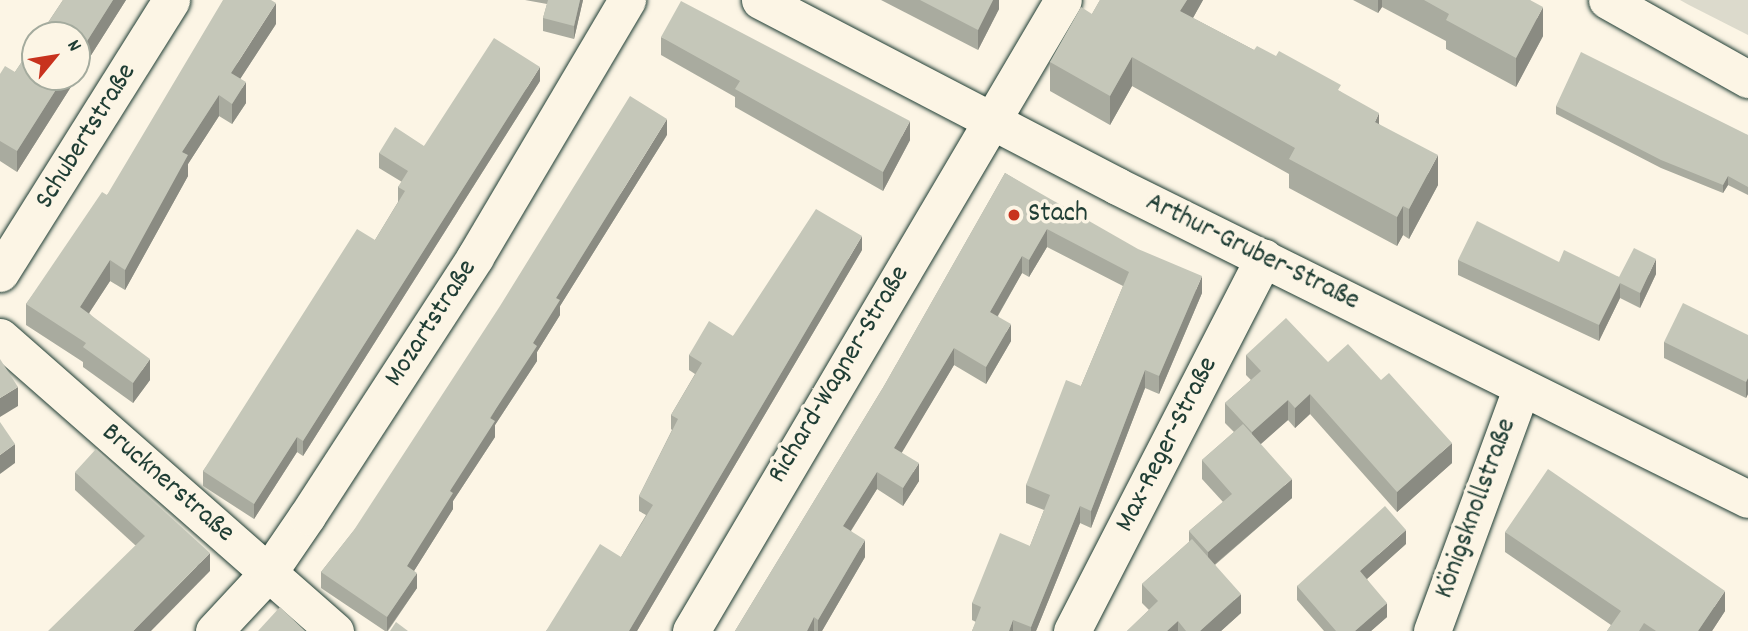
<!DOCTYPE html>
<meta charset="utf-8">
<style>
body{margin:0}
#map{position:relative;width:1748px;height:631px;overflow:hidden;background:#fcf5e5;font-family:Dekko,sans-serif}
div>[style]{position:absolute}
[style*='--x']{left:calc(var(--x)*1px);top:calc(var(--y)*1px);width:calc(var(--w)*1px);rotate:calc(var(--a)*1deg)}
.green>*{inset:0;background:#dcdacc}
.roads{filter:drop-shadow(0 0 2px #1f3d34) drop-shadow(0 0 2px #1f3d34)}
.minor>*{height:37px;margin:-18.5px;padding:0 18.5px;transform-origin:18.5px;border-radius:18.5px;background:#fcf5e5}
.wall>*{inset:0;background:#a9ab9f}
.shaded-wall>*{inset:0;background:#8a8b82}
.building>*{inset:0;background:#c5c7b9}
.dots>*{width:19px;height:19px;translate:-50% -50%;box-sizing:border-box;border:4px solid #fcf5e5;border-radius:50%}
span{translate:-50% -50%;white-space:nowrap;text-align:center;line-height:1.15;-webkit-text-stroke:7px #fcf5e5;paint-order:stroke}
.street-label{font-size:28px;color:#1f3d34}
.poi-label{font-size:28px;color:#1f3d34}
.left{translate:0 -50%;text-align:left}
.north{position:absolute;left:21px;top:21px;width:70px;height:70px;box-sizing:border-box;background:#fcf5e5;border:2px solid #a4ab9e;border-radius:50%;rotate:60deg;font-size:19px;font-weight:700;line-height:28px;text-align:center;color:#1f3d34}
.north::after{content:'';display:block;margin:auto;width:24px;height:32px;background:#c8321e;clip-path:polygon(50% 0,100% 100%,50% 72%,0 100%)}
</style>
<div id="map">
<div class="green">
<div style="clip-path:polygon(1680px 0,1748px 0,1748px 35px,1689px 5px)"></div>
</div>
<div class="roads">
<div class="minor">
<div style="--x:760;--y:0;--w:403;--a:27.5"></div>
<div style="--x:1117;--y:186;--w:704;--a:26.38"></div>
<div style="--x:1607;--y:0;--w:162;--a:29.3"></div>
<div style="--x:0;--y:273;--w:322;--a:-57.9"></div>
<div style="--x:0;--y:337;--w:446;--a:41.3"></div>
<div style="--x:214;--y:631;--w:79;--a:-47"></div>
<div style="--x:268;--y:573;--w:69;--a:-55.6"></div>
<div style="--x:307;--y:516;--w:309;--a:-57"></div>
<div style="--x:475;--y:257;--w:299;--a:-59.4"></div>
<div style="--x:691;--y:631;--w:732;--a:-59.48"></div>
<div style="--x:1072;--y:631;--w:420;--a:-62.8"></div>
<div style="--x:1432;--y:631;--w:260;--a:-69.8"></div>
</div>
</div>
<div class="wall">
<div style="clip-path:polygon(63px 0,126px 0,17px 172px,0 161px,0 74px,15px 72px)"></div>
<div style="clip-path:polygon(525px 0,583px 0,574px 39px,543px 31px,543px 18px,547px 4px)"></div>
<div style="clip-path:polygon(881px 0,999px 0,999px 9px,978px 50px)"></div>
<div style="clip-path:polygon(1100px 0,1203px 0,1193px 18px,1254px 50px,1341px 92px,1379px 124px,1438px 185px,1409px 239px,1403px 235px,1397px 246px,1289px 188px,1289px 174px,1132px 86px,1110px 125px,1050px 91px,1050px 62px,1092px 14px)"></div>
<div style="clip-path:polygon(1353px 0,1530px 0,1543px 36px,1516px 87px,1446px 49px,1446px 41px,1382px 7px,1378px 13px)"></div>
<div style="clip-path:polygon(276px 24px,240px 79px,246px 103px,232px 124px,219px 116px,188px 164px,188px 176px,125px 290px,110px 281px,89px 313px,150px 380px,133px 403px,83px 367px,83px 362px,26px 325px,26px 304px,107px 195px)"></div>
<div style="clip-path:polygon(661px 37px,910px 140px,883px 191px,735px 107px,735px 97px,661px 55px)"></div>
<div style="clip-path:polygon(540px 81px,303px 456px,297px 452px,254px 519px,203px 486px,203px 471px,375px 240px,398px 202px,398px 187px,402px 182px,379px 168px,379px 153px,424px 146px)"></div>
<div style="clip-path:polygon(1556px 106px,1748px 135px,1748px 195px,1728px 185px,1723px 193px,1661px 168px,1556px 114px)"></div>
<div style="clip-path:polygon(667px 135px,560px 306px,560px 315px,537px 352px,537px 361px,495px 425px,495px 437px,453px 501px,453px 509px,414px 571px,417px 588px,388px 631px,385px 631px,321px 588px,321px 572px)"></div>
<div style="clip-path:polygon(1005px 173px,1202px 293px,1159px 394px,1145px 388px,1091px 528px,1080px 523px,1036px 631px,972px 631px,976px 622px,972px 620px,972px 603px,1030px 546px,1044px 510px,1026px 503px,1026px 485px,1081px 386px,1123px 286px,1047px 247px,1029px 277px,1022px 273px,998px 316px,1011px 341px,986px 384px,954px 365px,901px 453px,919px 481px,903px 506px,877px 489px,851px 531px,865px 557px,822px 631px,735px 631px,884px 386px)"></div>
<div style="clip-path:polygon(862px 250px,637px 631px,546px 631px,621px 557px,646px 515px,639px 511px,639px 496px,672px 430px,671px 429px,671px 415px,695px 374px,689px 370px,689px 355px,733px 336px)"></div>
<div style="clip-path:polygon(1458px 260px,1559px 262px,1619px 277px,1656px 274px,1640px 308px,1620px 298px,1599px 341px,1458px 275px)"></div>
<div style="clip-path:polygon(1748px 335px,1748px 394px,1746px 398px,1664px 358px,1664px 342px)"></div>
<div style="clip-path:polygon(1246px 355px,1328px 362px,1452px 463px,1397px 512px,1310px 414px,1295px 428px,1288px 420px,1260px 444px,1292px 498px,1215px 565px,1241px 613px,1221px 631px,1127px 631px,1149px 610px,1142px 603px,1142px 584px,1189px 542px,1189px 531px,1223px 502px,1202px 479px,1202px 460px,1234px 432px,1225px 423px,1225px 403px,1251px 380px,1246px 375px)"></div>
<div style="clip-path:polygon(75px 472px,210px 571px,135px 545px,75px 490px)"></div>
<div style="clip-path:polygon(1505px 532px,1725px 611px,1712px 631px,1607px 631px,1611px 625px,1505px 552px)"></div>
<div style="clip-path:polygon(1406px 544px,1367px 579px,1387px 617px,1371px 631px,1324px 631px,1297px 600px,1297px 586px)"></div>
</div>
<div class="shaded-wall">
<div style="clip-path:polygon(113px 0,126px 0,17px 172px,17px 151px,64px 77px,77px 77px,77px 57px)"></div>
<div style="clip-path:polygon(580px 0,583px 0,574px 39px,574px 26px)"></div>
<div style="clip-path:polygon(993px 0,999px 0,999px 9px,978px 50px,978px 30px)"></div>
<div style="clip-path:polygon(1187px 0,1203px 0,1180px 41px,1180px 11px)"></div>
<div style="clip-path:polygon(1378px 0,1382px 0,1382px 7px,1378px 13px)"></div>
<div style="clip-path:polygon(276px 3px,276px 24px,231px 93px,231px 73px)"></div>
<div style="clip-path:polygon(1543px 7px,1543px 36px,1516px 87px,1516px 58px)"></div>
<div style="clip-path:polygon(1132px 57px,1132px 86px,1110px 125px,1110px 96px)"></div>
<div style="clip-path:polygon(540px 67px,540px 81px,303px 456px,303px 441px)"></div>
<div style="clip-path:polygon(246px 82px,246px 103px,232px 124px,232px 104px)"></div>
<div style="clip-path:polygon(219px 95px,219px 116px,188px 164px,188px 176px,125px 290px,125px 270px,182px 152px)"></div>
<div style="clip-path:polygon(1379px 113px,1379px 142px,1375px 122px)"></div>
<div style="clip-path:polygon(667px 119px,667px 135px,560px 306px,560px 315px,537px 352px,537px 361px,495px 425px,495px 437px,453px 501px,453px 509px,407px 582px,407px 566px,533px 343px,556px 298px)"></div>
<div style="clip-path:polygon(910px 121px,910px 140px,883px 191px,883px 172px)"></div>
<div style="clip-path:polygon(1438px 155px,1438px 185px,1409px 239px,1409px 209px)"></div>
<div style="clip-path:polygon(1728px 176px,1728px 185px,1723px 193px,1723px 185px)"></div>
<div style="clip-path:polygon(1403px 206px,1403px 235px,1397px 246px,1397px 217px)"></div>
<div style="clip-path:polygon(1047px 229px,1047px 247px,1029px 277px,1029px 260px)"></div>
<div style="clip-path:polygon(862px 236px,862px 250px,637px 631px,629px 631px)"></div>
<div style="clip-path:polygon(1022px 256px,1022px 273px,990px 329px,990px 312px)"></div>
<div style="clip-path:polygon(1656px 259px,1656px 274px,1640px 308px,1640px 293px)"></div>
<div style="clip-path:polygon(110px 260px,110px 281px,80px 327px,80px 307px)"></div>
<div style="clip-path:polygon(1202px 276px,1202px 293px,1159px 394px,1159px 376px)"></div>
<div style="clip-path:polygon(1620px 283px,1620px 298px,1599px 341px,1599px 325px)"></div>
<div style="clip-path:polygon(1011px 324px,1011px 341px,986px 384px,986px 367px)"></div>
<div style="clip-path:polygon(954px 348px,954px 365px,894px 466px,894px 448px)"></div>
<div style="clip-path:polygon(150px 359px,150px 380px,133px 403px,133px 383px)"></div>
<div style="clip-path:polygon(1145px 370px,1145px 388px,1091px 528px,1091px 511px)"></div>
<div style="clip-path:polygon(1748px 378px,1748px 394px,1746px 398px,1746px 382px)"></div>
<div style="clip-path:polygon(18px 387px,18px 406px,0 417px,0 398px)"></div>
<div style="clip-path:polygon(1310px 394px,1310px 414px,1295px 428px,1295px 408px)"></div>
<div style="clip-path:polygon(1288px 400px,1288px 420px,1252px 452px,1252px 432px)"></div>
<div style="clip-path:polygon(297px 437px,297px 452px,254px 519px,254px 504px)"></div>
<div style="clip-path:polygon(1452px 443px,1452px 463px,1397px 512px,1397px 492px)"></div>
<div style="clip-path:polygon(15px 444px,15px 463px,0 474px,0 455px)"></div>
<div style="clip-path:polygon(919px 463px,919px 481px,903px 506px,903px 488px)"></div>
<div style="clip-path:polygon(877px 472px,877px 489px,843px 543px,843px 526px)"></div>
<div style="clip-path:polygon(1292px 479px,1292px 498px,1208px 570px,1208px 552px)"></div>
<div style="clip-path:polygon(1080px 506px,1080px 523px,1036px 631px,1031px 631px,1031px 627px)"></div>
<div style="clip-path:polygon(1406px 530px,1406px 544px,1360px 585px,1360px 571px)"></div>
<div style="clip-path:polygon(865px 540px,865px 557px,822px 631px,818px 631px,818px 620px)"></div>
<div style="clip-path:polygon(210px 553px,210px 571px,151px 631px,133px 631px)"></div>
<div style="clip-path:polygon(417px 573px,417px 588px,387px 631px,387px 617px)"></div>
<div style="clip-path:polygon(1725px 591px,1725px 611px,1712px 631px,1698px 631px)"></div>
<div style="clip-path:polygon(1241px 594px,1241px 613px,1221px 631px,1200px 631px)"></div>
<div style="clip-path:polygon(1387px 603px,1387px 617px,1371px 631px,1355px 631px)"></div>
<div style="clip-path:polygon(814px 617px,814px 631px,807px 631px)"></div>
<div style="clip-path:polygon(1013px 620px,1013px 631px,1009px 631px)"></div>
<div style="clip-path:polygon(1178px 621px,1178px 631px,1167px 631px)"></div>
</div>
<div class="building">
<div style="clip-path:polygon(63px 0,113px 0,77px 57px,77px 35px,40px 35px)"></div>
<div style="clip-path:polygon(223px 0,271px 0,276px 3px,231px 73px,246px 82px,232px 104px,219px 95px,182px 152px,188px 155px,125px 270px,110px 260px,80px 307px,150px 359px,133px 383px,83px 347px,86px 343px,26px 304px,102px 192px,107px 195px)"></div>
<div style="clip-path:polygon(548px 0,580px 0,574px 26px,543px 18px)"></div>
<div style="clip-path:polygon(920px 0,993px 0,978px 30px)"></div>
<div style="clip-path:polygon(1100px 0,1187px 0,1180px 11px,1254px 50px,1257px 46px,1276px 56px,1279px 51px,1341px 85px,1338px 90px,1379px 113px,1375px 122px,1438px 155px,1409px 209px,1403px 206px,1397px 217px,1289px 159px,1295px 148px,1132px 57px,1110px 96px,1050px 62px,1081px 7px,1092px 14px)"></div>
<div style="clip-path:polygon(1424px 0,1530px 0,1543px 7px,1516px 58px,1446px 20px,1449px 14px)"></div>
<div style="clip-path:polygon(681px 1px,910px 121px,883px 172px,735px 89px,740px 81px,661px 37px)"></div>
<div style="clip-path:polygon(494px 38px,540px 67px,303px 441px,297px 437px,254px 504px,203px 471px,357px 229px,375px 240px,405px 191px,398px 187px,408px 171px,379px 153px,395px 127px,424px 146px)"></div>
<div style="clip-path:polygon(35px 42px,35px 77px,64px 77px,17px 151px,0 141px,0 74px,5px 66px,15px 72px)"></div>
<div style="clip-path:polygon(1581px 52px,1748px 135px,1748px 187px,1728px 176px,1723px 185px,1661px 160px,1556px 106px)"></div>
<div style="clip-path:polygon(630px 96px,667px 119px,556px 298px,560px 300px,533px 343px,537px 346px,490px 418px,495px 421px,450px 491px,453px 493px,407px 566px,417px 573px,387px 617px,321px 572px,354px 530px,500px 306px)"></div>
<div style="clip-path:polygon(1005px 173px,1138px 249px,1202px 276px,1159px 376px,1145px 370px,1091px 511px,1080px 506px,1031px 627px,1013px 620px,1009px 631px,972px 631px,981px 607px,972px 603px,1000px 533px,1030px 546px,1050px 495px,1026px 485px,1066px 380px,1081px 386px,1129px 272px,1047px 229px,1029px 260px,1022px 256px,990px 312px,1011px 324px,986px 367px,954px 348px,894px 448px,919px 463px,903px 488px,877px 472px,843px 526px,865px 540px,818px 620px,814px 617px,807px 631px,735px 631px,884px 386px)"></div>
<div style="clip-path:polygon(816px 209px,862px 236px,629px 631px,546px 631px,600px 544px,621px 557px,653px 505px,639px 496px,678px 419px,671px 415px,702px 363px,689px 355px,709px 321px,733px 336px)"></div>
<div style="clip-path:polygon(1477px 221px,1559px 262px,1564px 250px,1619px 277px,1634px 248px,1656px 259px,1640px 293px,1620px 283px,1599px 325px,1458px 260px)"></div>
<div style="clip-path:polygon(1683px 303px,1748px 335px,1748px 378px,1746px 382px,1664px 342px)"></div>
<div style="clip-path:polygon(1286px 318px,1328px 362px,1348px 344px,1381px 380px,1389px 373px,1452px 443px,1397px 492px,1310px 394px,1295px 408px,1288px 400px,1252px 432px,1225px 403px,1261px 371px,1246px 355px)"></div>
<div style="clip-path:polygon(0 359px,18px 387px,0 398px)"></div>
<div style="clip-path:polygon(0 422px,15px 444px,0 455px)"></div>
<div style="clip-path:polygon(1243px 424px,1292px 479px,1208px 552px,1189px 531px,1232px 494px,1202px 460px)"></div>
<div style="clip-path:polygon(96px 449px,210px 553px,133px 631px,48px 631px,145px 536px,75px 472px)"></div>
<div style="clip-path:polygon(1548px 469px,1725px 591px,1698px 631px,1656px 631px,1644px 623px,1639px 631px,1607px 631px,1621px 611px,1505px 532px)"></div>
<div style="clip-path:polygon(1385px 506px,1406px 530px,1360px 571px,1387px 603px,1355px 631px,1336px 631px,1297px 586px)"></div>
<div style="clip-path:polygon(1192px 539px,1241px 594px,1200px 631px,1186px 631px,1178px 621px,1167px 631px,1127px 631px,1158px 601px,1142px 584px)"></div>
<div style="clip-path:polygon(280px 607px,305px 631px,258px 631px)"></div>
<div style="clip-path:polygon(396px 622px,408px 631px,390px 631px)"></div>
</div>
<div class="dots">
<div style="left:1014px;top:215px;background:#c8321e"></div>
</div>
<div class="street-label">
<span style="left:87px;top:137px;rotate:-58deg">Schubertstraße</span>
<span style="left:1252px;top:253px;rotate:26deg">Arthur-Gruber-Straße</span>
<span style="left:432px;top:324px;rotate:-57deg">Mozartstraße</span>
<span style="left:840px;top:375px;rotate:-59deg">Richard-Wagner-Straße</span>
<span style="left:1168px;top:445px;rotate:-63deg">Max-Reger-Straße</span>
<span style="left:167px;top:484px;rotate:41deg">Brucknerstraße</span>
<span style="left:1477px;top:509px;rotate:-70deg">Königsknollstraße</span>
</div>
<div class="poi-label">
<span class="left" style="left:1028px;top:215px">Stach</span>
</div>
<div class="north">N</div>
</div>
